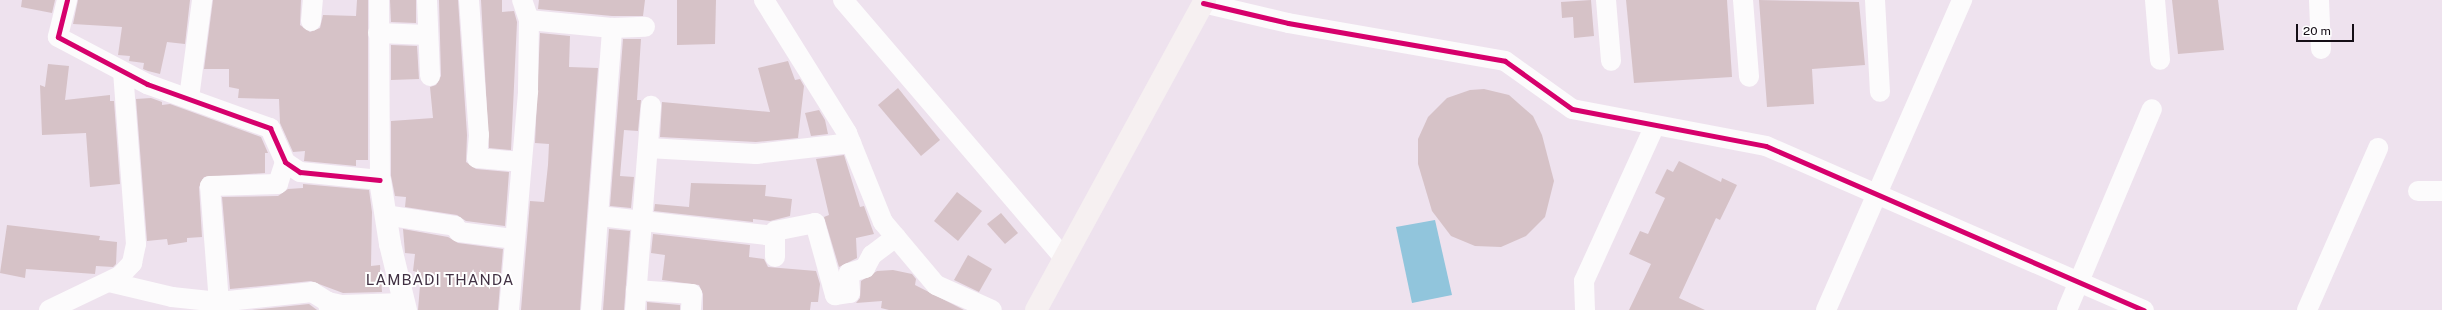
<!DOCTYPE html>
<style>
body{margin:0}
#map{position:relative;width:2442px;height:310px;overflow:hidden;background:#eee2ee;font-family:"Public Sans",sans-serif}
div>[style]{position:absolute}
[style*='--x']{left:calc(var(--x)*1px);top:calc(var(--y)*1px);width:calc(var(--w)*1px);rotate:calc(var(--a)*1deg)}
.water>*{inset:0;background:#91c5dc}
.building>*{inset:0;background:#d6c2c7}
.minor>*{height:20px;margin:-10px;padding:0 10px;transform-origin:10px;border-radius:10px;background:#fcfbfc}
.tertiary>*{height:22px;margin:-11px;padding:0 11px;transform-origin:11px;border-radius:11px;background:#fcfbfc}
.secondary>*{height:22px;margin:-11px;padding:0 11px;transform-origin:11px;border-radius:11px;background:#f6f0f1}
.cycleway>*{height:5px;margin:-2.5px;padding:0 2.5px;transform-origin:2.5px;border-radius:2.5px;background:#d6006c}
span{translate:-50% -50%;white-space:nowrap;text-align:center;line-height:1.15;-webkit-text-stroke:4px #fff;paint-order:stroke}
.quarter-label{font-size:15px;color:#413143;letter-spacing:1px}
.scale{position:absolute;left:2296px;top:24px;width:58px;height:18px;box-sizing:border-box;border:2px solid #150e16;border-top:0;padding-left:5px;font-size:12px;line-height:14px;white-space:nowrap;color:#150e16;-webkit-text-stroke:3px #fff;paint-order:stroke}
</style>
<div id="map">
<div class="water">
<div style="clip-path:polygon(1435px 220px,1452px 295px,1412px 303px,1396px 227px)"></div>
</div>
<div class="building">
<div style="clip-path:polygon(22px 0,55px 0,52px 13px,21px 7px)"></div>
<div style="clip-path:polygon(78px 0,190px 0,185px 44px,167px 42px,160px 74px,148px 71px,143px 69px,144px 63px,129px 61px,130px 56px,118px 55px,122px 27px,73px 24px)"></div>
<div style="clip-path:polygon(213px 0,301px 0,300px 25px,310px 32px,320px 28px,323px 15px,356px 16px,357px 0,368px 0,368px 160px,356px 160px,356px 166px,304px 161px,305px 151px,293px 152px,280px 123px,279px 99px,238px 98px,239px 89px,229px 87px,229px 69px,204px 69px)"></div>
<div style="clip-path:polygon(390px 0,416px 0,416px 23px,391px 22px)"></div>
<div style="clip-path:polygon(439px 0,458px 0,467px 135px,466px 162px,476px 169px,509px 172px,505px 226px,466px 221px,457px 215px,405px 207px,406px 197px,395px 196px,391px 176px,391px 121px,433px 118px,430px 87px,436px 85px,441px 76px)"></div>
<div style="clip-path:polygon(481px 0,502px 0,502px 12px,514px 11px,517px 22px,511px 150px,489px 148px)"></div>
<div style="clip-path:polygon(539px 0,645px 0,643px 16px,612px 16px,538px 9px)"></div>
<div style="clip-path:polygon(677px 0,716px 0,715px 44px,677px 45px)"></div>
<div style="clip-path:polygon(1591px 0,1594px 36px,1574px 38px,1573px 17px,1562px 18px,1561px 2px)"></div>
<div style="clip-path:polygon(1626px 0,1727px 0,1732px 77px,1634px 83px)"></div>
<div style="clip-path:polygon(1759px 0,1859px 2px,1865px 65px,1812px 69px,1814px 104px,1767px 107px)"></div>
<div style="clip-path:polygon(2172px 0,2218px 0,2224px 50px,2178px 54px)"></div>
<div style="clip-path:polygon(540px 33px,570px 36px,569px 67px,598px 68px,580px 310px,521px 310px,530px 201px,544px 202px,548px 165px,549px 144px,535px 143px)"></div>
<div style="clip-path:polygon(623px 39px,641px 39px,637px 100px,641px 100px,638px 131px,624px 130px,620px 176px,634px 177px,631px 208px,610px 206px)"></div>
<div style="clip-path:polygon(391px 45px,417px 46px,419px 79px,391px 80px)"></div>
<div style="clip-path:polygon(788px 61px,795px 80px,800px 79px,804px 86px,798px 138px,756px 142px,660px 137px,662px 102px,770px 112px,758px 68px)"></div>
<div style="clip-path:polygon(48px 64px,69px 66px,65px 100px,110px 95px,110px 101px,114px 101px,120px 184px,90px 187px,86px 133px,42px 135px,40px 85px,45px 87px)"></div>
<div style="clip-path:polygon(898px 88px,940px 140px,921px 156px,878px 105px)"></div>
<div style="clip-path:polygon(1484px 89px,1509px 95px,1533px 116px,1542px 135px,1554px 181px,1545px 217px,1526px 236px,1501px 247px,1475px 246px,1451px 236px,1432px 211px,1418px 164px,1418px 139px,1428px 117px,1447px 98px,1470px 90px)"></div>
<div style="clip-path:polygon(151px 98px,162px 102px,162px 105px,170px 104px,261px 137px,268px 153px,265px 153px,265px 173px,204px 177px,199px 187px,202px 237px,187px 238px,187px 242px,168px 245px,167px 239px,147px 241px,136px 99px)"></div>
<div style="clip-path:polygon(819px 110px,825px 120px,828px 134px,811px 136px,805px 113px)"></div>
<div style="clip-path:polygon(844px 155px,860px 207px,864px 206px,874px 234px,856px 238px,857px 258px,839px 267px,824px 217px,829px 215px,816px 159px)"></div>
<div style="clip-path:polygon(1679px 161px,1721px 182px,1722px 178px,1737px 185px,1720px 220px,1716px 218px,1679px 298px,1705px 310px,1629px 310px,1651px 264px,1629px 254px,1640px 231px,1648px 234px,1665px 198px,1655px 193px,1667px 169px,1673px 172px)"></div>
<div style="clip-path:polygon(691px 183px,766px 185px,765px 196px,792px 199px,790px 216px,770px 221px,753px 219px,753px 222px,654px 211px,655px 204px,689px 207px)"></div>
<div style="clip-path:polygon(303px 184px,369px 190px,372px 212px,371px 266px,380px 265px,382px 292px,343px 293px,311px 281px,230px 289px,222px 197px,278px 196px,288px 189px,303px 188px)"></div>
<div style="clip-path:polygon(957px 192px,982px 211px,958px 241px,934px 221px)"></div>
<div style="clip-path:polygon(1001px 213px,1018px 233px,1005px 244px,987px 224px)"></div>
<div style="clip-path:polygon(7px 225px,100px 236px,99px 240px,117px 242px,116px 264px,113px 267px,96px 266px,95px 274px,26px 269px,25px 278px,0 273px)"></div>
<div style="clip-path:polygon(403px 229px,448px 237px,458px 243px,503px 249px,498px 310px,418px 310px,421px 273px,413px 271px,415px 254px,405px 253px)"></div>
<div style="clip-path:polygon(609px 229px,630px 231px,624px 310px,603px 310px)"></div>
<div style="clip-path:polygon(653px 234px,750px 245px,749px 257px,764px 259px,768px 267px,816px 271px,820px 284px,818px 302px,811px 302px,810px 310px,703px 310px,703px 294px,699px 285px,662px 280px,665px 255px,651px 253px)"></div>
<div style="clip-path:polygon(968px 255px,992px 269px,979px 292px,954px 280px)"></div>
<div style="clip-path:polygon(893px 270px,912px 274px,916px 279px,915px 285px,964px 310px,889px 310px,881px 308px,882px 301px,856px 303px,860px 298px,861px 281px,877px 271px)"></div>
<div style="clip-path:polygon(647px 302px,680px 305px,680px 310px,647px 310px)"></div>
<div style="clip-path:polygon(309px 304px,317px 310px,252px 310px)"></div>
</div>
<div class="minor">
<div style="--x:67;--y:0;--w:38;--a:104"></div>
<div style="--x:58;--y:37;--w:101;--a:27.8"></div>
<div style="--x:147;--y:84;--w:131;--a:19.7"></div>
<div style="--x:270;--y:128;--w:37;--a:66"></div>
<div style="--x:285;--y:162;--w:18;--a:34"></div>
<div style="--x:300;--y:172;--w:80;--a:5.7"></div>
<div style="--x:380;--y:180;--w:180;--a:-90.3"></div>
<div style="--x:427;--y:0;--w:76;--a:87.7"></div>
<div style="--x:469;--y:0;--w:135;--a:85.8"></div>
<div style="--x:479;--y:135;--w:23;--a:95"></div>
<div style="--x:477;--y:158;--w:45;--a:5.1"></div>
<div style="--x:764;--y:0;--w:157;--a:58"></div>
<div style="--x:847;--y:133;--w:96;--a:68"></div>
<div style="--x:883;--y:222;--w:82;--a:49.9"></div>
<div style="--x:936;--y:285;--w:61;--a:24.1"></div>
<div style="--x:843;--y:0;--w:340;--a:49.4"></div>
<div style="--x:1606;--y:0;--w:61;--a:85.3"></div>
<div style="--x:1743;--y:0;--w:77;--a:85.5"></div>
<div style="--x:1875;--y:0;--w:92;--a:86.9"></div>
<div style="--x:2155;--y:0;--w:60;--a:85.2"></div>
<div style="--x:2319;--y:0;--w:49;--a:87.7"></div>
<div style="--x:1203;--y:3;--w:87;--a:13.2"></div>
<div style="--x:1288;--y:23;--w:220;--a:9.9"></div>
<div style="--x:1505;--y:61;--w:82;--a:35.6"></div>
<div style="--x:1572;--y:109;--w:197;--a:10.8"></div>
<div style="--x:1766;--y:146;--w:412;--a:23.5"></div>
<div style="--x:529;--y:20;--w:83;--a:5.5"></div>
<div style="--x:612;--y:28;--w:33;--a:-2"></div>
<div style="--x:311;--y:21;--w:21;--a:-85"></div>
<div style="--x:378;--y:33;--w:50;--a:2.3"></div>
<div style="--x:189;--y:98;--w:99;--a:-82.4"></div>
<div style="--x:648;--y:148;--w:108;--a:3.2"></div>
<div style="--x:756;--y:154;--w:96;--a:-6.6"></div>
<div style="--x:285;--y:162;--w:23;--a:108"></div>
<div style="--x:278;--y:184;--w:68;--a:178.3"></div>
<div style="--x:210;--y:186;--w:116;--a:85.6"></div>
<div style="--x:219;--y:302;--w:94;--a:-6.1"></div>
<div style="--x:312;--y:292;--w:19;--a:32"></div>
<div style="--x:328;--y:302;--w:8;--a:83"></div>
<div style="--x:2418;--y:191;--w:24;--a:0"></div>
<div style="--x:385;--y:215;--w:71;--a:8.9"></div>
<div style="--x:455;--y:226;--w:7;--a:56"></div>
<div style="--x:459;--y:232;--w:55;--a:7.3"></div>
<div style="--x:599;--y:216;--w:177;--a:6.5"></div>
<div style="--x:775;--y:257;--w:26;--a:-90"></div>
<div style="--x:775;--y:231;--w:41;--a:-11.3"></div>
<div style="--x:815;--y:223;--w:75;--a:74.5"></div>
<div style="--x:835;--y:295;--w:15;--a:-8"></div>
<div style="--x:850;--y:293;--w:20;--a:-93"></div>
<div style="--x:849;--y:273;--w:17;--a:-17"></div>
<div style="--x:865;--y:268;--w:15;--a:-62"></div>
<div style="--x:872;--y:255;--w:30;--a:-37"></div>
<div style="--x:109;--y:282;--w:65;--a:13.4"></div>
<div style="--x:172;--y:297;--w:47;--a:6.1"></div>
<div style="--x:219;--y:302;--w:8;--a:90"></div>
<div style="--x:636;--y:290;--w:56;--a:4.1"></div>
<div style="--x:692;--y:294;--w:16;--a:94"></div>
<div style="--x:328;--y:302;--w:14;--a:12"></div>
<div style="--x:342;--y:305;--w:61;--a:-1.9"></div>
<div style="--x:49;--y:310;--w:79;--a:-25.6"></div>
<div style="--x:120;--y:276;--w:18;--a:-47"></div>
<div style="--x:132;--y:263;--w:19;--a:-78"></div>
<div style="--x:136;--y:244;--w:171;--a:-94.3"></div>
<div style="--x:509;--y:310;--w:220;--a:-85"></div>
<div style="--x:528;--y:91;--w:71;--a:-89.2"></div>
<div style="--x:529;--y:20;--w:21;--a:-109"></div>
<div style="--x:591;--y:310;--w:283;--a:-85.7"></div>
<div style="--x:635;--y:310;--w:205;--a:-85.5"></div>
<div style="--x:1585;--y:310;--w:29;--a:-92"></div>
<div style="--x:1584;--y:281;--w:171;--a:-65.5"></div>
<div style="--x:1826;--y:310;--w:339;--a:-66.3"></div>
<div style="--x:2067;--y:310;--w:218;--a:-67.1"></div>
<div style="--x:2307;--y:310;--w:177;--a:-66.3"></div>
</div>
<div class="tertiary">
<div style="--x:380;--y:180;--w:65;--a:81.1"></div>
<div style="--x:390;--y:244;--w:68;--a:76.4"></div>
</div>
<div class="secondary">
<div style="--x:1036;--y:310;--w:353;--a:-61.4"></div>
</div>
<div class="cycleway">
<div style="--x:67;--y:0;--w:38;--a:104"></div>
<div style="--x:58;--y:37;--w:101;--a:27.8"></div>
<div style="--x:147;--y:84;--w:131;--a:19.7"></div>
<div style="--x:270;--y:128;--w:37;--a:66"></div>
<div style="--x:285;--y:162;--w:18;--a:34"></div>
<div style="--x:300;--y:172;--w:80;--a:5.7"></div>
<div style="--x:1203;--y:3;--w:87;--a:13.2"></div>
<div style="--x:1288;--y:23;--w:220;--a:9.9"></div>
<div style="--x:1505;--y:61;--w:82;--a:35.6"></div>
<div style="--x:1572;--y:109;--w:197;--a:10.8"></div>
<div style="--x:1766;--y:146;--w:412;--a:23.5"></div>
</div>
<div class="quarter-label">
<span style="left:440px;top:280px">LAMBADI THANDA</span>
</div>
<div class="scale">20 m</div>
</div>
